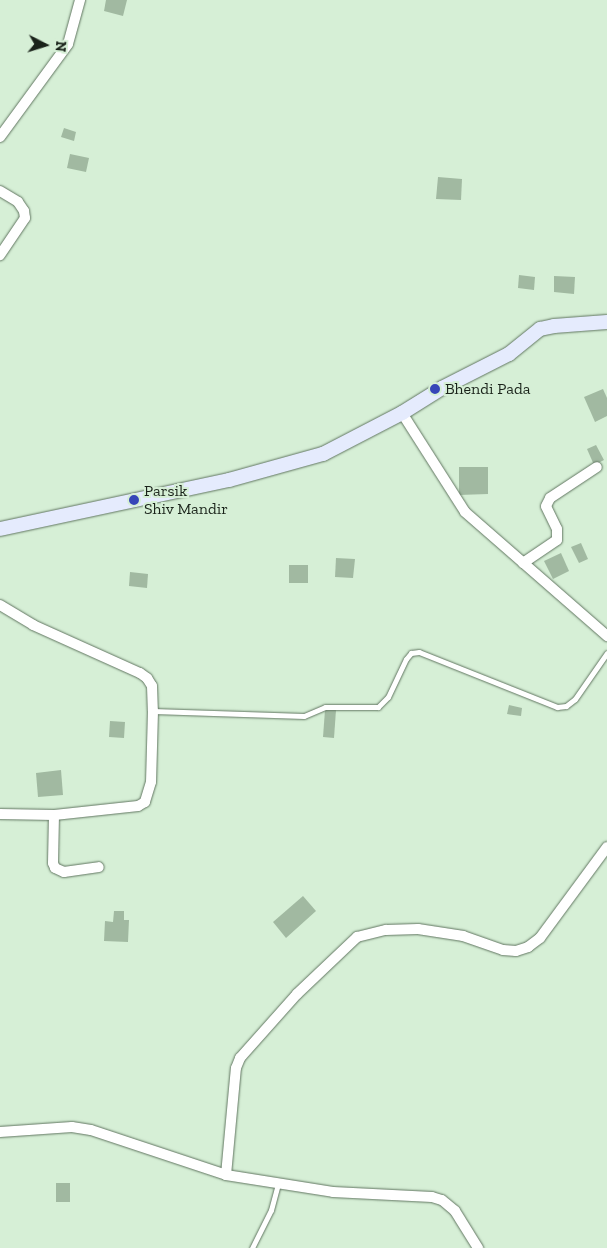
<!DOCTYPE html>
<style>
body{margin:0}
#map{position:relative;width:607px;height:1248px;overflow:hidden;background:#d6efd6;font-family:"Zilla Slab",serif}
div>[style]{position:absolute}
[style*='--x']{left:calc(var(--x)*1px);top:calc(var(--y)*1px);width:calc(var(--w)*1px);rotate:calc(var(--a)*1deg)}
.building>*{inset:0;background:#a1b9a1}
.roads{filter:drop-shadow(0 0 1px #617661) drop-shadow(0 0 1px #617661)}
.lane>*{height:5px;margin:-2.5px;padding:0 2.5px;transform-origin:2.5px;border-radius:2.5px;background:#fff}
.street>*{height:10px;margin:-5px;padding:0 5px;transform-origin:5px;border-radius:5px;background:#fff}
.secondary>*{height:14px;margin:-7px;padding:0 7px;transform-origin:7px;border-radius:7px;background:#e5ebfd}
.dots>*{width:14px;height:14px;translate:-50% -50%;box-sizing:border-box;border:2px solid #d6efd6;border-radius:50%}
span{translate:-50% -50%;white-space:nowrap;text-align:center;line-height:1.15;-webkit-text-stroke:4px #d6efd6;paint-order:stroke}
.poi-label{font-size:16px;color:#1a231a}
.left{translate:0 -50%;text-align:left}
.north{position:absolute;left:20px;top:20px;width:50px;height:50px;-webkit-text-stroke:4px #d6efd6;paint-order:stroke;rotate:95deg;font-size:14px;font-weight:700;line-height:20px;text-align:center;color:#1a231a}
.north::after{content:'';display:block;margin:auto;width:18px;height:22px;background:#1a231a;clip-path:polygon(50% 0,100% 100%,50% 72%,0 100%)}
</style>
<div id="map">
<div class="building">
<div style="clip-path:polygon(106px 0,127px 0,123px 16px,104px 11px)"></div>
<div style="clip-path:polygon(64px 128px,76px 132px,74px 141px,61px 137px)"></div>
<div style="clip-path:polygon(70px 154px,89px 158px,86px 172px,67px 168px)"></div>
<div style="clip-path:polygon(438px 177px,462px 179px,461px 200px,436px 199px)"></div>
<div style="clip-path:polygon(519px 275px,535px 277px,534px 290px,518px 288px)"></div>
<div style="clip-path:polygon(554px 276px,575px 277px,574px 294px,554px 292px)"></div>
<div style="clip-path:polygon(603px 389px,607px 398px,607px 416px,595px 422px,584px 397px)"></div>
<div style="clip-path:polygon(596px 445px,604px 460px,594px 465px,587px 449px)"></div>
<div style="clip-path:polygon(459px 467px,488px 467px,488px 494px,459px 495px)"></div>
<div style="clip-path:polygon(581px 543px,588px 559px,579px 563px,571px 547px)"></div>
<div style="clip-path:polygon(561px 553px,569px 571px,553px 579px,544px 561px)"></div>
<div style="clip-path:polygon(336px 558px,355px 559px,353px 578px,335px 577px)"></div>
<div style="clip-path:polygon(289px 565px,308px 565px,308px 583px,289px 583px)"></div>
<div style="clip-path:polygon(130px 572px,148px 574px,147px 588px,129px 586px)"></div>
<div style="clip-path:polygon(509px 705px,522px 708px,521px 716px,507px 714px)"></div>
<div style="clip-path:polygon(325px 710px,336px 710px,334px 738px,323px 737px)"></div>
<div style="clip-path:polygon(110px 721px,125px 722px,124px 738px,109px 737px)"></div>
<div style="clip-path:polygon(61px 770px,63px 795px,38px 797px,36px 773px)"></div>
<div style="clip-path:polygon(303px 896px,316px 911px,286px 938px,273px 922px)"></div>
<div style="clip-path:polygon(114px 911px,124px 911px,124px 920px,129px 920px,128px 942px,104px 941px,105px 921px,113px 922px)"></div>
<div style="clip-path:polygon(56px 1183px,70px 1183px,70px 1202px,56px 1202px)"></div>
</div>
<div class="roads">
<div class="lane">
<div style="--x:153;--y:711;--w:151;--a:1.9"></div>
<div style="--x:304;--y:716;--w:23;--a:-23"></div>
<div style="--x:325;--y:707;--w:53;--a:0"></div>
<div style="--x:378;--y:707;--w:14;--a:-45"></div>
<div style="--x:388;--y:697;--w:42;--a:-64.7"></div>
<div style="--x:406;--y:659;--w:8;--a:-50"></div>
<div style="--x:411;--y:653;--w:8;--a:-7"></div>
<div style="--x:419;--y:652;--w:149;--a:21.7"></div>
<div style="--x:557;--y:707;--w:9;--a:-6"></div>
<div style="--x:566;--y:706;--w:11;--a:-38"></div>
<div style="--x:575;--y:699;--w:56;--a:-55.2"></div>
<div style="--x:252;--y:1248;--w:42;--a:-63.4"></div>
<div style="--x:271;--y:1210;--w:28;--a:-75"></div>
</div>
<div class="street">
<div style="--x:0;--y:137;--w:115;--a:-53.8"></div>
<div style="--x:68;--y:44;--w:46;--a:-74.7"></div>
<div style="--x:0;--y:191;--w:21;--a:31"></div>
<div style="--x:18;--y:202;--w:11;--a:56"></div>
<div style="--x:24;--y:211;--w:7;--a:82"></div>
<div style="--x:25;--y:218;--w:45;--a:124"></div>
<div style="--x:402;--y:413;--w:117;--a:57.5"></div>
<div style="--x:465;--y:512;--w:189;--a:41.1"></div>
<div style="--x:523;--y:563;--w:41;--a:-34.1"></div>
<div style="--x:557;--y:540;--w:11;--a:-90"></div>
<div style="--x:557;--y:529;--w:25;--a:-116"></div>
<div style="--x:546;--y:506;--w:9;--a:-63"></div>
<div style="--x:550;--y:498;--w:56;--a:-33.4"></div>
<div style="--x:0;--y:605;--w:39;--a:31"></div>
<div style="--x:33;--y:625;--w:117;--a:24.2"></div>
<div style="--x:140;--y:673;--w:9;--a:36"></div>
<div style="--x:147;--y:678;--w:9;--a:58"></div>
<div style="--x:152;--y:686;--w:25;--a:88"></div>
<div style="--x:153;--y:711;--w:71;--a:91.6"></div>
<div style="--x:151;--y:782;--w:21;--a:107"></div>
<div style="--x:145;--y:802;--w:8;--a:150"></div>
<div style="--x:138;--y:806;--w:84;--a:173.9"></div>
<div style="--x:54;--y:815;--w:54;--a:-178.9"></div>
<div style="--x:54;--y:815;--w:48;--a:91.2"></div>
<div style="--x:53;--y:863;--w:5;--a:68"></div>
<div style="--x:55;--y:868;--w:10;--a:24"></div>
<div style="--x:64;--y:872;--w:35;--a:-8"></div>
<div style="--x:0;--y:1132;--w:72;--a:-4"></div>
<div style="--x:72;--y:1127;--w:19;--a:9"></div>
<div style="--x:91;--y:1130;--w:142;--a:18.4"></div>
<div style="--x:226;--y:1175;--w:108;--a:9"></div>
<div style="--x:333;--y:1192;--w:99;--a:2.9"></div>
<div style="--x:432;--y:1197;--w:10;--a:17"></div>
<div style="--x:442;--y:1200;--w:17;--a:40"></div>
<div style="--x:455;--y:1211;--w:44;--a:58.1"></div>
<div style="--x:226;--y:1175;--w:107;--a:-84.7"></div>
<div style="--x:236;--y:1068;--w:11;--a:-68"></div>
<div style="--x:240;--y:1058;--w:86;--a:-48.3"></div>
<div style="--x:297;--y:994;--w:83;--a:-43.5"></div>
<div style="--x:357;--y:937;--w:30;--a:-14"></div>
<div style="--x:386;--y:930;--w:32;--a:-2"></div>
<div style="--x:418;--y:929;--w:46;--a:8.8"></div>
<div style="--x:463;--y:936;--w:42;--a:19.3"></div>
<div style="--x:503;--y:950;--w:13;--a:4"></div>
<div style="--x:516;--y:951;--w:13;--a:-18"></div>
<div style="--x:528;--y:947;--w:15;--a:-37"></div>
<div style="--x:540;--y:938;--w:113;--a:-53.6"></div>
</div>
<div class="secondary">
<div style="--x:0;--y:529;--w:234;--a:-12.1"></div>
<div style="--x:229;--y:480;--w:98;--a:-15.5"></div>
<div style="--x:323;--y:454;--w:89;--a:-27.4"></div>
<div style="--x:402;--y:413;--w:47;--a:-32"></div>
<div style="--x:442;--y:388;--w:75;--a:-26.9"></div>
<div style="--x:509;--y:354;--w:40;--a:-39"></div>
<div style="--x:540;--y:329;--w:14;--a:-12"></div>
<div style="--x:554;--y:326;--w:53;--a:-4.3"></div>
</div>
</div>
<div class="dots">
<div style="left:435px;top:389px;background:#3645b8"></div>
<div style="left:134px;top:500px;background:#3645b8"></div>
</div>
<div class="poi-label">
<span class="left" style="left:445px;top:389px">Bhendi Pada</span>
<span class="left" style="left:144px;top:500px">Parsik<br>Shiv Mandir</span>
</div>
<div class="north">N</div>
</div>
